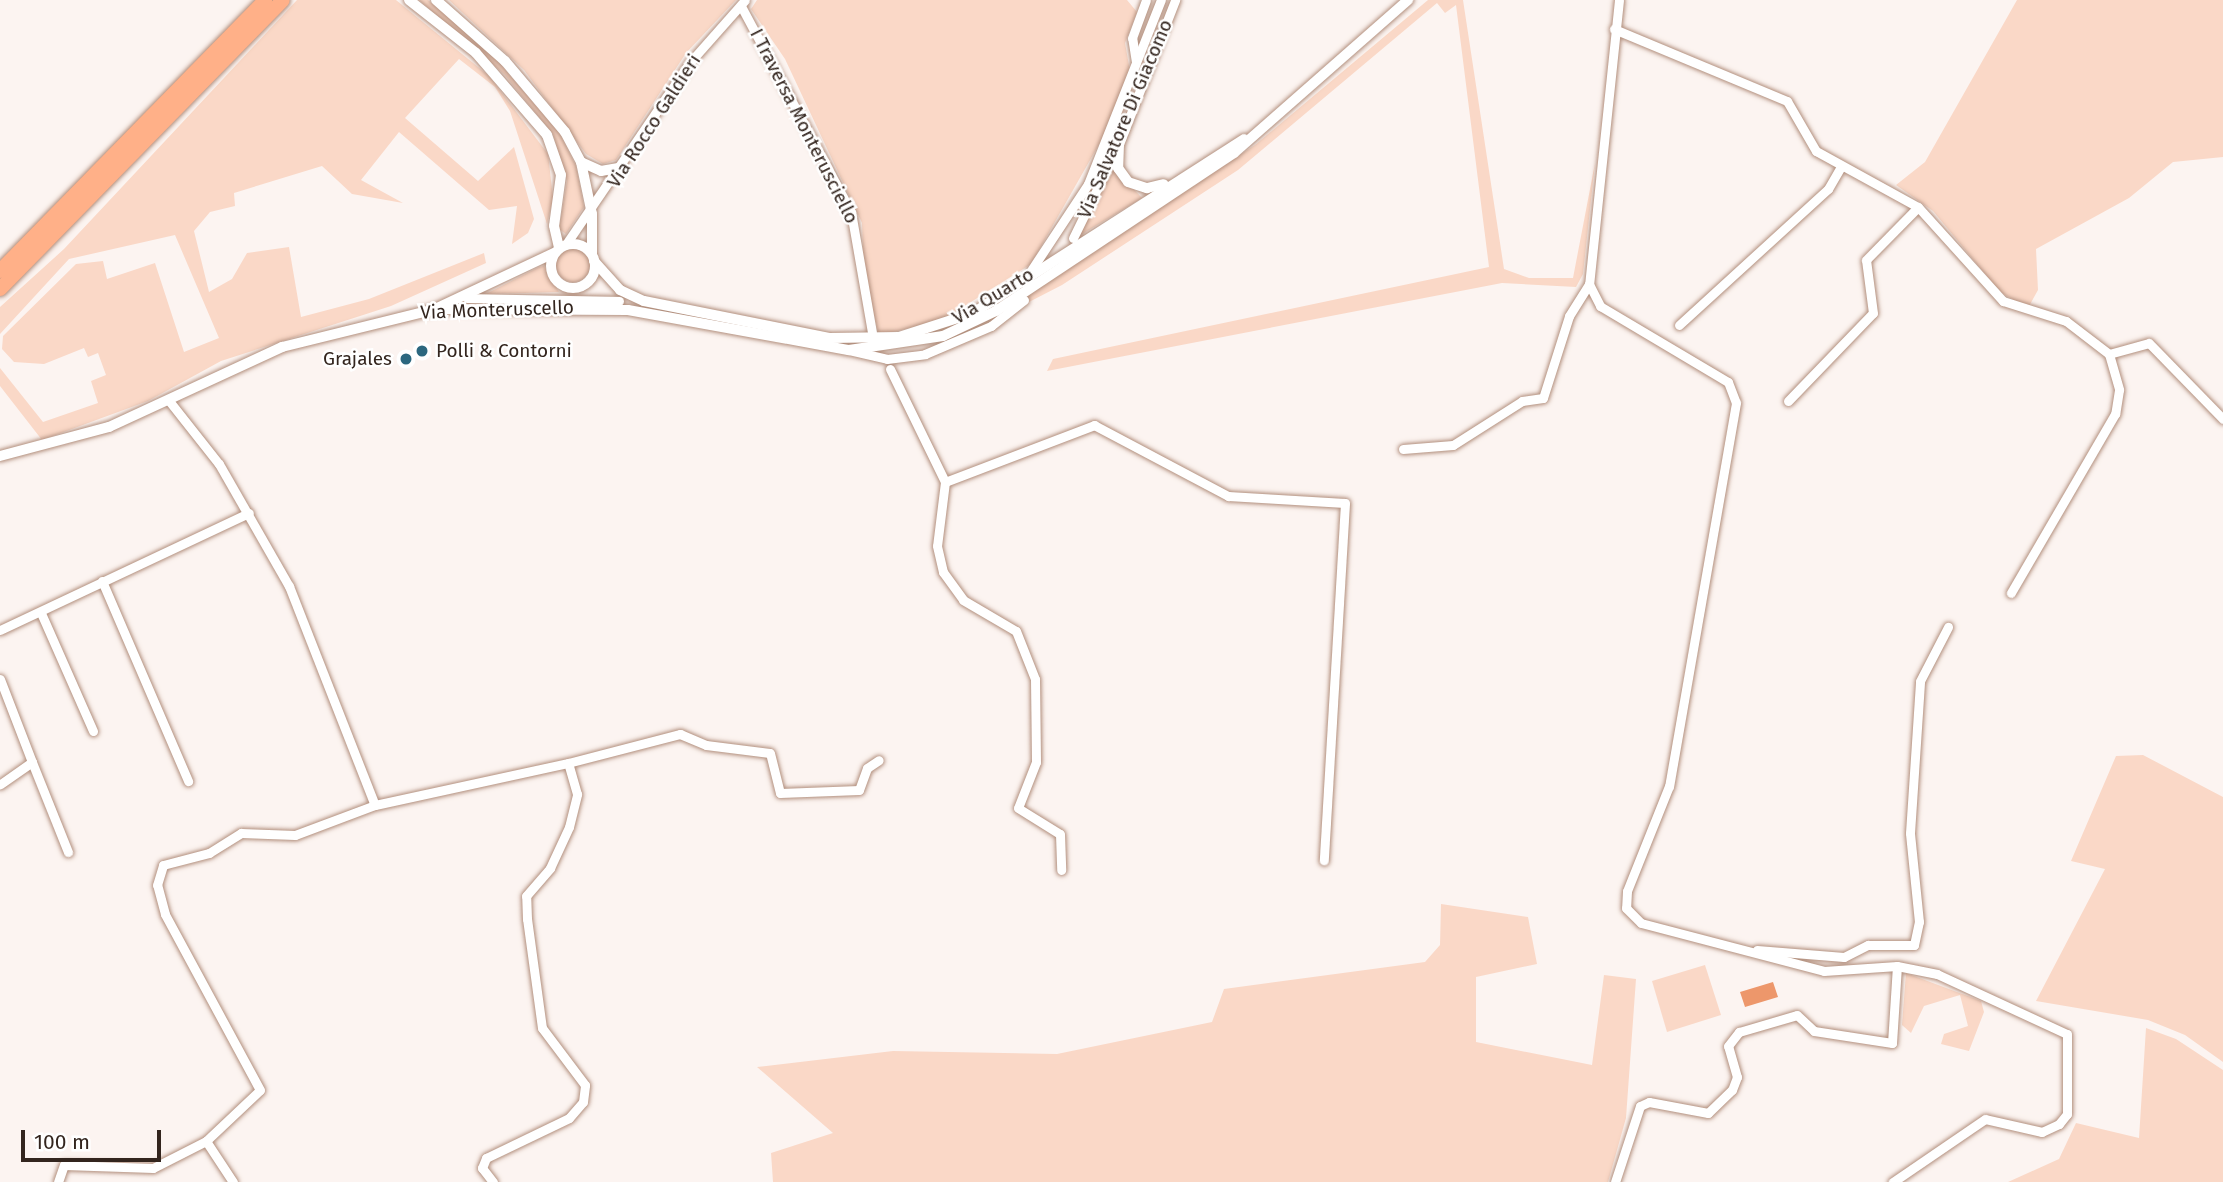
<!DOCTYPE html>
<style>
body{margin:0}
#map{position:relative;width:2223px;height:1182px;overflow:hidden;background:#fcf4f1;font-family:"Fira Sans",sans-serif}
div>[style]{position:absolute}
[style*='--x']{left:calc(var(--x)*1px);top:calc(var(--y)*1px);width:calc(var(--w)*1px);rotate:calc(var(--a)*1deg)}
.green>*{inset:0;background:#fad8c7}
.round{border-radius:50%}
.water>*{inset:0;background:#ed976b}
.roads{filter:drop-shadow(0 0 2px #b28f7d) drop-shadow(0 0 2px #b28f7d)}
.minor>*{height:9px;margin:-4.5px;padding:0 4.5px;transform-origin:4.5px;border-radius:4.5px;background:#fff}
.tertiary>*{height:10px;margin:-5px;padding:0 5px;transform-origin:5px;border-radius:5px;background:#fff}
.tertiary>.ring{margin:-5px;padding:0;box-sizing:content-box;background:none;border:10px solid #fff;border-radius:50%}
.trunk>*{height:14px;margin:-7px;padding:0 7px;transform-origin:7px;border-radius:7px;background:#ffb088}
.dots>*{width:19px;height:19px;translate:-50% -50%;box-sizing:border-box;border:4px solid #fff;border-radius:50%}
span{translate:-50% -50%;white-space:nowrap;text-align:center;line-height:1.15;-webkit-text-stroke:5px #fff;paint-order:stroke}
.street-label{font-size:19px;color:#33251e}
.poi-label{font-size:19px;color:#33251e}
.left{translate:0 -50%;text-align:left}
.right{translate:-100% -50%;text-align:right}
.scale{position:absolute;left:21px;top:1130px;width:140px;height:32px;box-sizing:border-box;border:4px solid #33251e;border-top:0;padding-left:9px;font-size:21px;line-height:24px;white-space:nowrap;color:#33251e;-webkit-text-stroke:5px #fff;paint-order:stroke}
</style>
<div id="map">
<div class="green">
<div style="clip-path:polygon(297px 0,396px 0,489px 76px,548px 154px,553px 198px,547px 224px,510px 111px,495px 87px,459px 59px,405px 118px,478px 181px,514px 147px,534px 219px,528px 233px,512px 244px,517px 206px,489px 210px,399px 132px,361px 180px,403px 203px,352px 194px,322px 166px,234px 193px,235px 206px,210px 212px,194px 231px,209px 292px,232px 279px,247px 253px,289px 247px,301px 317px,369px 299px,484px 253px,486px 263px,391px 306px,221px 361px,148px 401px,42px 440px,0 386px,0 368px,43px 422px,98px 403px,91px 381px,106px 375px,98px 353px,88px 357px,84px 348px,44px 364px,14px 362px,2px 349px,3px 336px,76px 264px,103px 261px,107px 279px,155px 263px,184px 352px,219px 338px,175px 235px,69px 259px,0 334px,0 307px,64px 249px)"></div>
<div style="clip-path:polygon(419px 0,428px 0,489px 51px,560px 134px,576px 166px,584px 207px,566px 234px,559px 229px,567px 181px,553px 134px,504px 74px)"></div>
<div style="clip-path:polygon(449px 0,736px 0,686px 53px,616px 160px,603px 164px,586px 154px,524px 70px)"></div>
<div style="clip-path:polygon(757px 0,1127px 0,1137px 12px,1125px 43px,1130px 71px,1106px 132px,1031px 264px,941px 321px,879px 335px,864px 275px,862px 223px,785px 59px,751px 9px)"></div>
<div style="clip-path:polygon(1428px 0,1463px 0,1504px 269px,1529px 278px,1573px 278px,1595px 163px,1583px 274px,1576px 287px,1502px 283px,1047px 371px,1053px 359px,1489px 267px,1456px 5px,1445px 13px,1437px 3px,1238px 170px,1062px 285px,1029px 302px,1023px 297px,1255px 145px)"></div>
<div style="clip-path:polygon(2017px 0,2223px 0,2223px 157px,2173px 162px,2129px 198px,2036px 249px,2038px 290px,2028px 308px,2000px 292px,1933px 211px,1896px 185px,1925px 162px)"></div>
<div style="clip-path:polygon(1113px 167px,1142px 198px,1074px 239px,1081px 233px)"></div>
<div class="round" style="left:556px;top:248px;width:34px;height:34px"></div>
<div style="clip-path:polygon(544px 266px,559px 292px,486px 294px,539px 267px)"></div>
<div style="clip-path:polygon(2143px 755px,2223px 797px,2223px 1062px,2185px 1035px,2148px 1020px,2036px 1001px,2105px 869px,2071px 861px,2116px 756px)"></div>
<div style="clip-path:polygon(1441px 904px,1528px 917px,1537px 964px,1476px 977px,1476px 1042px,1592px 1065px,1604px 975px,1636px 979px,1626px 1118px,1608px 1182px,773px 1182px,771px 1153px,833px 1133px,757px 1067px,893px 1051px,1057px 1054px,1212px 1022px,1224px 989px,1425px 962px,1440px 945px)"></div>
<div style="clip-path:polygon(1705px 965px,1721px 1015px,1667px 1032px,1652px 981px)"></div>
<div style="clip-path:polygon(1906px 973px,1981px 1001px,1984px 1012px,1969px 1051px,1941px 1044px,1944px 1034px,1968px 1026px,1960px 995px,1924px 1006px,1911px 1033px,1902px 1025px)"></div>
<div style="clip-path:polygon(2146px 1028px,2176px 1039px,2223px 1070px,2223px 1182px,2008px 1182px,2059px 1159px,2076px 1123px,2139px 1138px)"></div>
</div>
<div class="water">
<div style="clip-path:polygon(1773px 982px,1778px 997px,1745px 1007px,1740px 992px)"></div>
</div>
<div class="roads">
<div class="minor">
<div style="--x:1619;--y:0;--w:286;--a:96"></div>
<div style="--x:1589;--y:284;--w:25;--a:63"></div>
<div style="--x:1600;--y:306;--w:149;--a:30.7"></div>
<div style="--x:1728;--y:382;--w:22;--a:69"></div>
<div style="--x:1736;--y:403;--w:389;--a:99.9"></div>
<div style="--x:1669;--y:786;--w:113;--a:111.8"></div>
<div style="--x:1627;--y:891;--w:17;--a:93"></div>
<div style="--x:1626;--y:908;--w:21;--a:45"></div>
<div style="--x:1641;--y:923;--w:189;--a:14.7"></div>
<div style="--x:1824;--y:971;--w:73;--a:-3.9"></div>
<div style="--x:1897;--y:966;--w:41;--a:11.3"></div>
<div style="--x:1937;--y:974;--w:143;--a:24.8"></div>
<div style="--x:2067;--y:1034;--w:80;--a:90"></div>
<div style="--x:2067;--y:1114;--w:13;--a:129"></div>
<div style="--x:2059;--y:1124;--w:19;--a:155"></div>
<div style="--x:2042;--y:1132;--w:58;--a:-167.2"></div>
<div style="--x:1985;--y:1119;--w:112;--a:145.6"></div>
<div style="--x:741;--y:6;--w:234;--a:61.9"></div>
<div style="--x:851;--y:212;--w:122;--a:80.1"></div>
<div style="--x:1614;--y:29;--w:187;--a:22.6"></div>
<div style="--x:1787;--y:101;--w:58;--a:59.9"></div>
<div style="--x:1816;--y:151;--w:116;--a:28.8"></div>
<div style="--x:1918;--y:207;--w:127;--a:47.9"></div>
<div style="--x:2003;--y:301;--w:66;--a:17.6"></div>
<div style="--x:2066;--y:321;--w:54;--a:37.5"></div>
<div style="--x:2109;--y:354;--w:37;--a:74"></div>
<div style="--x:2119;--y:390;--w:24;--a:99"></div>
<div style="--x:2115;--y:414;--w:207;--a:120.2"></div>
<div style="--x:1136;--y:62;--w:24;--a:-99"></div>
<div style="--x:1132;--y:38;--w:40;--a:-69.8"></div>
<div style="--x:1073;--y:238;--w:105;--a:-63.9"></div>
<div style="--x:1119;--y:144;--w:155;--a:-68.7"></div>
<div style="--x:566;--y:244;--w:222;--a:-55.7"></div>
<div style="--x:691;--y:61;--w:81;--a:-48.5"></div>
<div style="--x:1026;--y:278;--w:113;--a:-56.6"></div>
<div style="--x:1088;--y:184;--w:198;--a:-68.4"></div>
<div style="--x:467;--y:298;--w:152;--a:1.1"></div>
<div style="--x:1679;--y:325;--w:202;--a:-42.4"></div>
<div style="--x:1828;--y:189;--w:24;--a:-60"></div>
<div style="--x:849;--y:350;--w:39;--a:13"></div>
<div style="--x:887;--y:359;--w:38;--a:-7"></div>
<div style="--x:925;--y:354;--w:72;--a:-23"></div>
<div style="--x:991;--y:326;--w:42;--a:-38.2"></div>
<div style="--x:2109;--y:354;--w:41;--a:-15.4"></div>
<div style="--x:2149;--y:343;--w:106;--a:45.8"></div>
<div style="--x:890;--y:369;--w:126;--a:64"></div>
<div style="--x:945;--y:482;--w:64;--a:97.1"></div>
<div style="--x:937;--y:546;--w:27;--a:77"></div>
<div style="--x:943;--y:572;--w:34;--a:54"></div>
<div style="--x:963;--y:600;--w:61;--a:30.3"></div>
<div style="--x:1016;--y:631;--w:52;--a:68.4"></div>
<div style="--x:1035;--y:679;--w:83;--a:89.3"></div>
<div style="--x:1036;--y:762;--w:49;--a:111.4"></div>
<div style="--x:1018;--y:808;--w:49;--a:31.8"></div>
<div style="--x:1060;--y:834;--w:36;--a:88"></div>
<div style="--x:1788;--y:401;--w:122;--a:-46"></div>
<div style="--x:1873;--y:313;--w:53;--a:-97.5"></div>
<div style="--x:1866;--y:260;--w:74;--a:-45.5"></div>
<div style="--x:170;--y:402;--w:79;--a:51.7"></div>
<div style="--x:219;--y:464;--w:141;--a:60.2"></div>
<div style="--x:289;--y:586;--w:235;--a:68.6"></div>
<div style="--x:1403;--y:449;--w:50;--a:-4.6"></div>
<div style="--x:1453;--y:445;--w:82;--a:-32.5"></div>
<div style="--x:1522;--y:401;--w:21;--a:-8"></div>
<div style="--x:1543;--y:398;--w:86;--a:-72.4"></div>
<div style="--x:1569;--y:316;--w:38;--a:-58"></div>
<div style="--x:945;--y:482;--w:160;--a:-20.9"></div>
<div style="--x:1094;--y:425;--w:152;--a:27.9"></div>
<div style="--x:1228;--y:496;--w:117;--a:3.4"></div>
<div style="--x:1345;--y:503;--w:358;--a:93.4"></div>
<div style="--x:102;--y:581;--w:218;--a:66.7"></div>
<div style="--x:41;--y:613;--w:129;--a:66.2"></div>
<div style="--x:0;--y:630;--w:275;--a:-25.2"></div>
<div style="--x:0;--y:679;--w:89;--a:68.9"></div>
<div style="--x:32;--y:762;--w:39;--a:145"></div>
<div style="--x:32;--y:762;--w:97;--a:68.2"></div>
<div style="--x:1757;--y:950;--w:87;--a:4.6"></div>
<div style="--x:1844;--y:957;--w:27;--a:-27"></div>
<div style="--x:1868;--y:945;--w:46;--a:0"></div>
<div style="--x:1914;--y:945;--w:24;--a:-78"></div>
<div style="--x:1919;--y:922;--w:89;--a:-95.8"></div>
<div style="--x:1910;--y:833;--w:152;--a:-86.2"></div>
<div style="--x:1920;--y:681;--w:61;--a:-62.6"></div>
<div style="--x:206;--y:1141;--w:49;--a:56.6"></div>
<div style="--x:58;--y:1182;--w:18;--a:-71"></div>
<div style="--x:64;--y:1165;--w:89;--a:1.9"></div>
<div style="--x:153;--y:1168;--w:59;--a:-27"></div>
<div style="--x:206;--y:1141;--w:74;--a:-43.4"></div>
<div style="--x:260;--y:1090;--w:200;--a:-118.4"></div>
<div style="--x:165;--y:914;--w:30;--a:-105"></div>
<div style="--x:157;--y:885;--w:21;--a:-73"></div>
<div style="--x:163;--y:865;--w:48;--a:-14.6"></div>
<div style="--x:209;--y:853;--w:38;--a:-32"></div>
<div style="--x:241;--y:833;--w:54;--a:2.1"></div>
<div style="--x:295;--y:835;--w:85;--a:-20.6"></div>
<div style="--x:375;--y:805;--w:198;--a:-12.3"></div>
<div style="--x:493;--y:1182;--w:18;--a:-128"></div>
<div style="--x:482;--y:1168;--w:11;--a:-68"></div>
<div style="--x:486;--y:1158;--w:92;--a:-25.7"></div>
<div style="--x:569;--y:1118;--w:21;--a:-49"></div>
<div style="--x:583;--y:1102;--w:17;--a:-83"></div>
<div style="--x:585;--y:1085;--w:71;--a:-127"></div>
<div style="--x:542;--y:1028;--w:110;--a:-97.8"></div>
<div style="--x:527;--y:919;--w:23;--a:-92"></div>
<div style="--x:526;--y:896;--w:37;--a:-49"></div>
<div style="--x:550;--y:868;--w:45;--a:-65.1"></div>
<div style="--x:569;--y:827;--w:34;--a:-76"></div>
<div style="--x:577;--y:794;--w:32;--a:-106"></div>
<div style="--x:568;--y:763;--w:116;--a:-14.5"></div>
<div style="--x:680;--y:734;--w:28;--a:23"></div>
<div style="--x:706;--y:745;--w:64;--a:7.1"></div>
<div style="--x:770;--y:753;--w:41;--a:76"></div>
<div style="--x:780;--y:793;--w:79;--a:-2.2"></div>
<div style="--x:859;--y:790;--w:23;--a:-70"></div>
<div style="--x:867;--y:768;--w:14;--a:-34"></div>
<div style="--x:1615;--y:1182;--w:80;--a:-71.8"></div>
<div style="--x:1640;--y:1106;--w:10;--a:-24"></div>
<div style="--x:1649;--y:1102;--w:60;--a:10.6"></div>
<div style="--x:1708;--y:1113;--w:33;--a:-44"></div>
<div style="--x:1732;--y:1090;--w:14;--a:-69"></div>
<div style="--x:1737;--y:1077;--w:32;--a:-106"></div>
<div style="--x:1728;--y:1046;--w:18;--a:-52"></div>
<div style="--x:1739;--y:1032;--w:60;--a:-16.3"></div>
<div style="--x:1797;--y:1015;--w:23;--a:43"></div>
<div style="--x:1814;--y:1031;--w:79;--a:8.7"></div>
<div style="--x:1892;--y:1043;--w:77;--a:-86.3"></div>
</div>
<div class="tertiary">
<div style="--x:409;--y:0;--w:85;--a:38.3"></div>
<div style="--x:476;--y:53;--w:108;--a:49.1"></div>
<div style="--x:547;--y:135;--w:42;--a:70.7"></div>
<div style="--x:561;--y:175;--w:51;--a:97.8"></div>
<div style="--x:554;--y:226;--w:23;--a:77"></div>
<div style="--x:436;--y:0;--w:92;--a:41.5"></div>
<div style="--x:505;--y:61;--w:93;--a:49.8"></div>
<div style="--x:565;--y:132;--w:34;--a:62"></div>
<div style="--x:581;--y:162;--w:53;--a:78.1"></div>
<div style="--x:592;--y:214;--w:40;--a:90"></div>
<div style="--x:1119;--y:144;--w:24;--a:92"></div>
<div style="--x:1118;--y:168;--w:17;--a:54"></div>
<div style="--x:1128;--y:182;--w:20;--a:18"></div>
<div style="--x:1147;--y:188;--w:17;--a:-13"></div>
<div style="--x:581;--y:162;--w:22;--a:24"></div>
<div style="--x:601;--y:171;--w:22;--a:-10"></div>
<div class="ring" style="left:551px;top:244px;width:34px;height:34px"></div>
<div style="--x:594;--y:261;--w:39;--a:48"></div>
<div style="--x:620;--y:290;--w:26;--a:25"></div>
<div style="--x:644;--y:301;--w:190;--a:11.3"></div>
<div style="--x:830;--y:338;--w:69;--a:-0.8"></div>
<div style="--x:899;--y:337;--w:78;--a:-18"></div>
<div style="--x:973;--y:313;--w:322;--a:-32.7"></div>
<div style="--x:435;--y:309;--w:132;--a:-25.2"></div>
<div style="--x:0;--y:456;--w:113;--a:-14.9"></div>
<div style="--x:109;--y:427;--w:191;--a:-24.8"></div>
<div style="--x:282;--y:347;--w:158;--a:-13.9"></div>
<div style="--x:435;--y:309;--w:193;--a:0.3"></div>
<div style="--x:628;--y:310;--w:225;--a:10.3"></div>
<div style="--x:849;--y:350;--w:95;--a:-8.5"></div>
<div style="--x:943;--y:336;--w:59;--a:-25.3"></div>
<div style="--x:996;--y:311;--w:286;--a:-33.6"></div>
<div style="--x:1234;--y:153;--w:232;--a:-41.3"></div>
</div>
<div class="trunk">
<div style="--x:0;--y:271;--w:379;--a:-45.6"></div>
<div style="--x:0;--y:289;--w:404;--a:-45.6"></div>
</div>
</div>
<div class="dots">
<div style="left:422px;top:351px;background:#2c677f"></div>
<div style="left:406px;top:359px;background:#2c677f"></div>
</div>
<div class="street-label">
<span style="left:1125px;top:119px;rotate:-67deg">Via Salvatore Di Giacomo</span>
<span style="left:654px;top:121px;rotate:-57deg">Via Rocco Galdieri</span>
<span style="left:804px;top:126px;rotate:63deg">I Traversa Monterusciello</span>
<span style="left:993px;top:296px;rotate:-31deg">Via Quarto</span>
<span style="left:497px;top:310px;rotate:-2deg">Via Monteruscello</span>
</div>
<div class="poi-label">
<span class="left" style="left:436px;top:351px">Polli &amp; Contorni</span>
<span class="right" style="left:392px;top:359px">Grajales</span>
</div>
<div class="scale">100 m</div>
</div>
